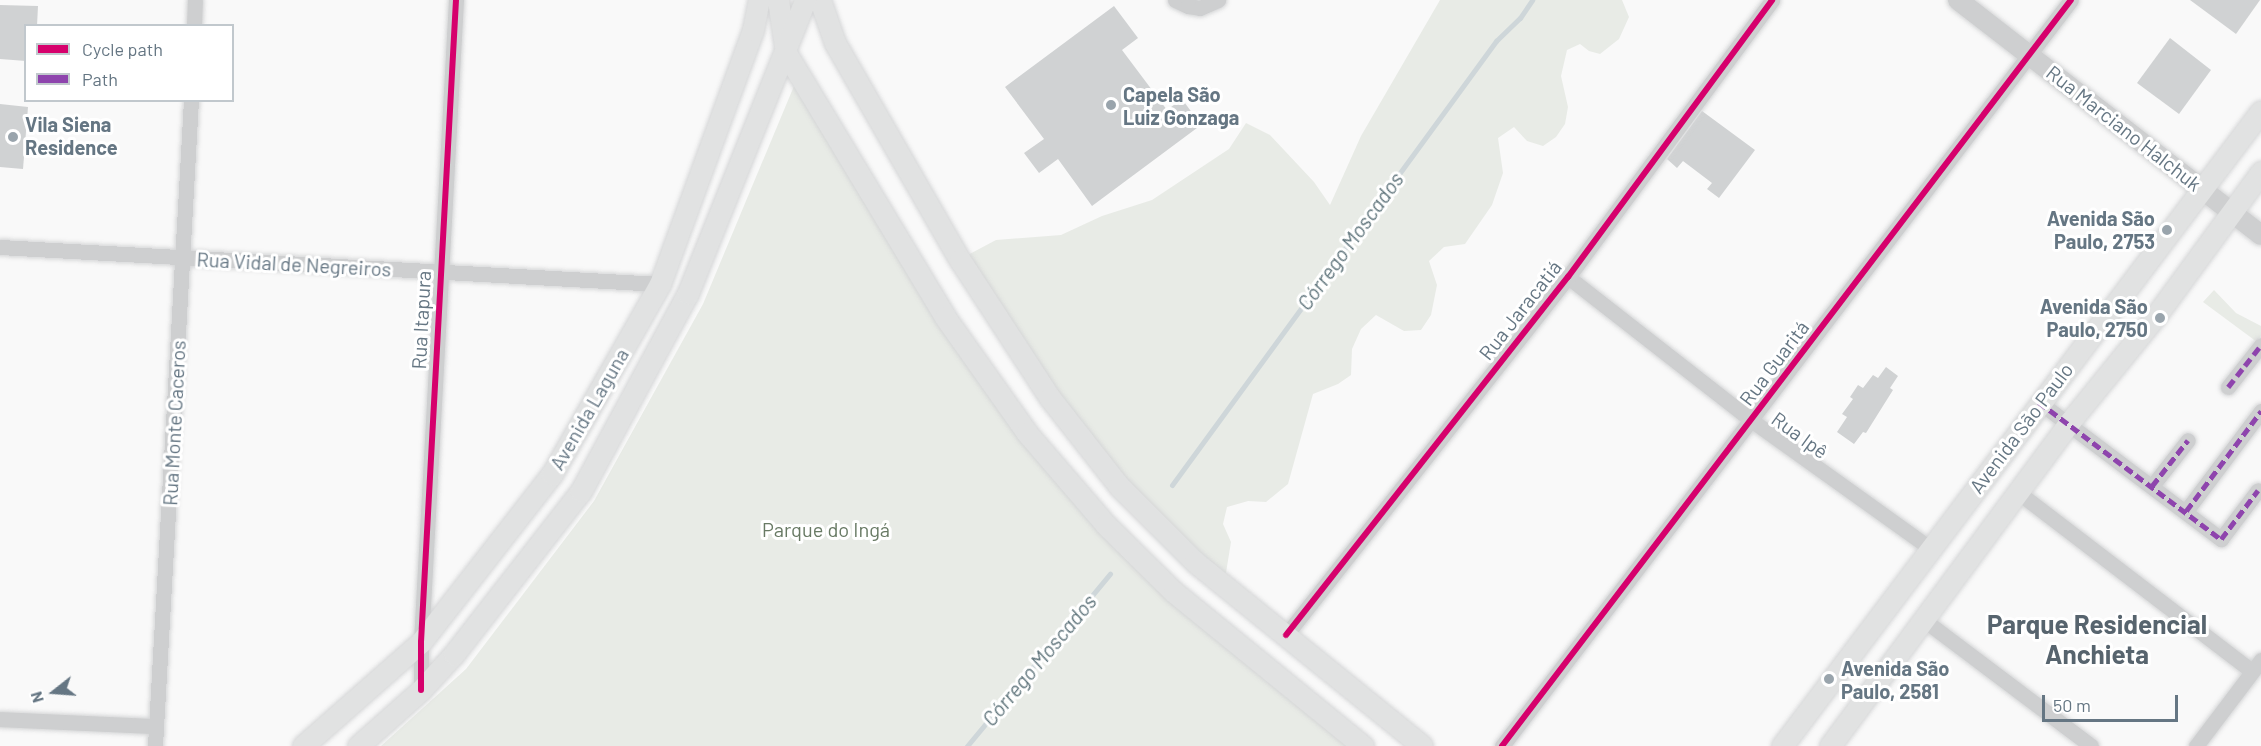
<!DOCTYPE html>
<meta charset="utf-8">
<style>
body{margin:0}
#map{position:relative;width:2261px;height:746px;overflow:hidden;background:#f9f9f9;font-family:Barlow,sans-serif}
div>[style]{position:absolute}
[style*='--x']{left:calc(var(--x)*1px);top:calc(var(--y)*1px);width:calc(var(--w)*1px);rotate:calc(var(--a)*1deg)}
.green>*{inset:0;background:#e8ebe6}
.stream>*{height:5px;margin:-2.5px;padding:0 2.5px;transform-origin:2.5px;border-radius:2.5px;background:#ced6d9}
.building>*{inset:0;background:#d0d2d3}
.roads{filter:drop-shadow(0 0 2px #d5d6d7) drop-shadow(0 0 2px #d5d6d7)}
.minor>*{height:15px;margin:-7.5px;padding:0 7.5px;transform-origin:7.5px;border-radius:7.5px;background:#cecfd0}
.tertiary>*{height:20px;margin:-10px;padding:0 10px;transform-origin:10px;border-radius:10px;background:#cecfd0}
.secondary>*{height:21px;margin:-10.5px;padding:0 10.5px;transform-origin:10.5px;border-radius:10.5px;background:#e1e2e2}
.quiet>*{height:4.5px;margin-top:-2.25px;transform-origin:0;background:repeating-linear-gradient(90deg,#8e44ad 0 9px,transparent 0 13.5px)}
.cycleway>*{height:6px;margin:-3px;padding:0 3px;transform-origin:3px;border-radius:3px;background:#d6006c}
.dots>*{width:16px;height:16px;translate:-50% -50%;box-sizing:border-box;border:3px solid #fff;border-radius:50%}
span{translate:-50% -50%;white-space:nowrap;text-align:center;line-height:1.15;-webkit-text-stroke:6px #fff;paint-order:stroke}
.poi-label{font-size:20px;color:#657683;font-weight:700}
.left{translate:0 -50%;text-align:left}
.right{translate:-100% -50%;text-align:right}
.street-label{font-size:20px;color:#657683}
.park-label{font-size:20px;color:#687a64}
.water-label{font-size:21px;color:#60757c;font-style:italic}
.district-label{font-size:26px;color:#57646e;font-weight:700}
.legend{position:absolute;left:24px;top:24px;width:210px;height:78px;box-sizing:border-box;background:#fff;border:2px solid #c1c8cd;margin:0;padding:8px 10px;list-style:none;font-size:18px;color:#657683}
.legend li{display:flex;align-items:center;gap:12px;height:30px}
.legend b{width:30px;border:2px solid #c1c8cd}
.north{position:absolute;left:24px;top:662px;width:60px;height:60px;-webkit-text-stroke:4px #fff;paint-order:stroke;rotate:253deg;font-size:16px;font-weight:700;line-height:24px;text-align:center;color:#657683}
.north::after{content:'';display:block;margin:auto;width:21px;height:27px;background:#657683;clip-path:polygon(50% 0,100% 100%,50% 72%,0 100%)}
.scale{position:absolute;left:2042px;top:695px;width:136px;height:27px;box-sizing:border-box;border:3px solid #657683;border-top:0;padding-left:8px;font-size:18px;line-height:21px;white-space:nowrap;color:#657683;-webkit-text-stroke:4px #fff;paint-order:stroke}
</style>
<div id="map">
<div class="green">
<div style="clip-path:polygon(1440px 0,1622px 0,1629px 17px,1619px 39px,1600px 54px,1589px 51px,1580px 44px,1567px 50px,1561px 76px,1568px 107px,1565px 124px,1556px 137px,1543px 146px,1527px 141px,1514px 127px,1498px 138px,1503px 173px,1492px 205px,1465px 244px,1444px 247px,1429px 261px,1437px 285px,1431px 315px,1421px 330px,1404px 331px,1376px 315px,1361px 329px,1352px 349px,1351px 375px,1338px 384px,1313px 394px,1288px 484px,1266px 502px,1248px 501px,1227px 507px,1223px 524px,1231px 542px,1224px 585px,1121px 484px,964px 257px,996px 240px,1061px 235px,1102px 216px,1152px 200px,1229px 149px,1246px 123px,1270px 135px,1314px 182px,1330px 205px,1361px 136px)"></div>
<div style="clip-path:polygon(794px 86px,1103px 526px,1360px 746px,381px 746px,466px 669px,594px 501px,703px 304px)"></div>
<div style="clip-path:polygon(2214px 290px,2236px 313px,2261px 326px,2261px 336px,2257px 342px,2203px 302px)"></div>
</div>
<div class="stream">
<div style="--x:1172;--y:485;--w:550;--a:-53.88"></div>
<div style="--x:1496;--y:41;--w:33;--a:-44"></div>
<div style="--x:1520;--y:18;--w:22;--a:-56"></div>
<div style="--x:967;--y:746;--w:224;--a:-50.3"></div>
</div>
<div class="building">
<div style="clip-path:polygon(2190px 0,2260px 0,2236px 34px)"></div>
<div style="clip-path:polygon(0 5px,38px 6px,37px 26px,26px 26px,26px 61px,0 59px)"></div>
<div style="clip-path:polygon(1114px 6px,1138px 38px,1122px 50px,1167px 110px,1182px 99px,1201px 125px,1092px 206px,1058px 159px,1039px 173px,1024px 153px,1044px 139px,1005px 87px)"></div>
<div style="clip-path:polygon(2170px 38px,2211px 70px,2179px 114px,2137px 83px)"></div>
<div style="clip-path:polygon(0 104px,28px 107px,23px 169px,0 167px)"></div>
<div style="clip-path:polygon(1702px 111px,1755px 150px,1719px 198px,1707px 189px,1712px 183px,1683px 161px,1677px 168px,1667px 159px)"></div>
<div style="clip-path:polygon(1886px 367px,1898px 376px,1890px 388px,1893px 390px,1866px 433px,1863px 432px,1854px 444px,1837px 432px,1847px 417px,1842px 414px,1853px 399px,1850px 397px,1858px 385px,1863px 388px,1873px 375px,1878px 378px)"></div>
</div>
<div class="roads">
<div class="minor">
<div style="--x:1175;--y:0;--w:14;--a:25"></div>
<div style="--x:1188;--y:6;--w:12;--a:9"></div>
<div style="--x:1200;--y:8;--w:20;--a:-24"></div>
<div style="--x:194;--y:26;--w:26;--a:-88"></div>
<div style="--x:0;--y:247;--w:661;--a:3.21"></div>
<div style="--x:1568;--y:277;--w:232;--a:38"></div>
<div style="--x:1751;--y:420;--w:221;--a:35.6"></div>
<div style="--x:2228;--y:387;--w:53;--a:-51.8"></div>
<div style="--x:2039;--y:402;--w:228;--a:37"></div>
<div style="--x:2221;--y:539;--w:61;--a:-52.9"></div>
<div style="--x:2152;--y:486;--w:58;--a:-52"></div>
<div style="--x:2019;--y:493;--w:293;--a:37.4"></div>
<div style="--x:2186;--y:511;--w:125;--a:-53.1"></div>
<div style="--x:1924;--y:620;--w:209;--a:37"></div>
<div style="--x:1286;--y:635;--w:456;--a:-51.8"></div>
<div style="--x:1568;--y:277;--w:344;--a:-53.6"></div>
<div style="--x:421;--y:690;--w:48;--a:-90"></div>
<div style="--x:421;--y:642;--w:643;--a:-86.88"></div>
<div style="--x:0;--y:719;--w:156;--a:2.6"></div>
<div style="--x:155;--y:746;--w:647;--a:-86.81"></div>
<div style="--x:1502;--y:746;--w:938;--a:-52.67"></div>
<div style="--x:2196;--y:746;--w:108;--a:-52.9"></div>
</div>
<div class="tertiary">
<div style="--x:1958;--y:0;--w:383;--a:37.8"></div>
</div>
<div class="secondary">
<div style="--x:778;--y:0;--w:54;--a:81.4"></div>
<div style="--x:786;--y:53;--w:308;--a:58.9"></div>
<div style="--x:945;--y:317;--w:142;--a:54.7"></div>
<div style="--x:1027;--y:433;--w:121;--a:49.3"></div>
<div style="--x:1106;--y:525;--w:95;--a:44.6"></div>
<div style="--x:1174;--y:592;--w:244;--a:39.2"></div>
<div style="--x:820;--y:0;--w:46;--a:70.8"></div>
<div style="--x:835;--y:43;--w:250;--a:60.1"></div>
<div style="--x:960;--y:260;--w:165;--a:56.9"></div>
<div style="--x:1050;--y:398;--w:112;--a:51.9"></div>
<div style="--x:1119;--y:486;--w:107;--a:45"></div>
<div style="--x:1195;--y:562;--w:292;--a:39"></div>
<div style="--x:303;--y:746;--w:157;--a:-41.4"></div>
<div style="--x:421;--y:642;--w:213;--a:-52.1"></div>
<div style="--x:552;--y:474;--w:219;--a:-60.4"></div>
<div style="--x:660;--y:284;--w:270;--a:-69.9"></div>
<div style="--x:753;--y:30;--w:31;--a:-79"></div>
<div style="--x:358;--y:746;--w:84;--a:-41.6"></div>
<div style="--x:421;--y:690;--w:49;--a:-47.5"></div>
<div style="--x:454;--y:654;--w:207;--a:-52.1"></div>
<div style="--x:581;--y:491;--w:225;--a:-61.6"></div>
<div style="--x:688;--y:293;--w:315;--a:-68.2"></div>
<div style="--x:1782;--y:746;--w:795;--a:-52.97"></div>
<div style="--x:1830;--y:746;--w:400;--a:-53.5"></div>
<div style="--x:2068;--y:424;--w:138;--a:-50.9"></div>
<div style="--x:2155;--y:317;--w:180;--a:-53.8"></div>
</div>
</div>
<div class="quiet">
<div style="--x:2228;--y:387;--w:53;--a:-51.8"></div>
<div style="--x:2039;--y:402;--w:228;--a:37"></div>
<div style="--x:2221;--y:539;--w:61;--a:-52.9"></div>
<div style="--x:2152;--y:486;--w:58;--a:-52"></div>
<div style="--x:2186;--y:511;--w:125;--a:-53.1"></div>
</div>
<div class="cycleway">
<div style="--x:1286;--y:635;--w:456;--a:-51.8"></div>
<div style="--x:1568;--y:277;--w:344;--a:-53.6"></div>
<div style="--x:421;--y:690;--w:48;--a:-90"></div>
<div style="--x:421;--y:642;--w:643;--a:-86.88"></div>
<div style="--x:1502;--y:746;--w:938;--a:-52.67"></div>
</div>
<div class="dots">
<div style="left:1111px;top:105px;background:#99a4ac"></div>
<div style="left:13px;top:137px;background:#99a4ac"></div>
<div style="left:2167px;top:230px;background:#99a4ac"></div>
<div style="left:2160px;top:318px;background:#99a4ac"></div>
<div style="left:1829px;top:679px;background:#99a4ac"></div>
</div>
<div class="poi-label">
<span class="left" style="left:1123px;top:106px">Capela São<br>Luiz Gonzaga</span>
<span class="left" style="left:25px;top:136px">Vila Siena<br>Residence</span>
<span class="right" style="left:2155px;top:230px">Avenida São<br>Paulo, 2753</span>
<span class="right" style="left:2148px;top:318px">Avenida São<br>Paulo, 2750</span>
<span class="left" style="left:1841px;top:680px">Avenida São<br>Paulo, 2581</span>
</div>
<div class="street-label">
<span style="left:2124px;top:128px;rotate:38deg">Rua Marciano Halchuk</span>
<span style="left:294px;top:264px;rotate:3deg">Rua Vidal de Negreiros</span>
<span style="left:1520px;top:310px;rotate:-52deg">Rua Jaracatiá</span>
<span style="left:421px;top:320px;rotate:-87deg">Rua Itapura</span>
<span style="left:1774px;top:363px;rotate:-53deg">Rua Guaritá</span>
<span style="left:589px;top:409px;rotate:-60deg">Avenida Laguna</span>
<span style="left:174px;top:423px;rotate:-87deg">Rua Monte Caceros</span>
<span style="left:2021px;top:428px;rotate:-53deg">Avenida São Paulo</span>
<span style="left:1800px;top:435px;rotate:36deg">Rua Ipê</span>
</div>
<div class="park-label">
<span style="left:826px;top:529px">Parque do Ingá</span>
</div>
<div class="water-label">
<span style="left:1350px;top:241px;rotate:-54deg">Córrego Moscados</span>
<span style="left:1039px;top:660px;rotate:-50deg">Córrego Moscados</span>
</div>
<div class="district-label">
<span style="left:2097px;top:639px">Parque Residencial<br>Anchieta</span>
</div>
<ul class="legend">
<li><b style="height:8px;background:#d6006c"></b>Cycle path</li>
<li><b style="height:8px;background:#8e44ad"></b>Path</li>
</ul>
<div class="north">N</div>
<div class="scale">50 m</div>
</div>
